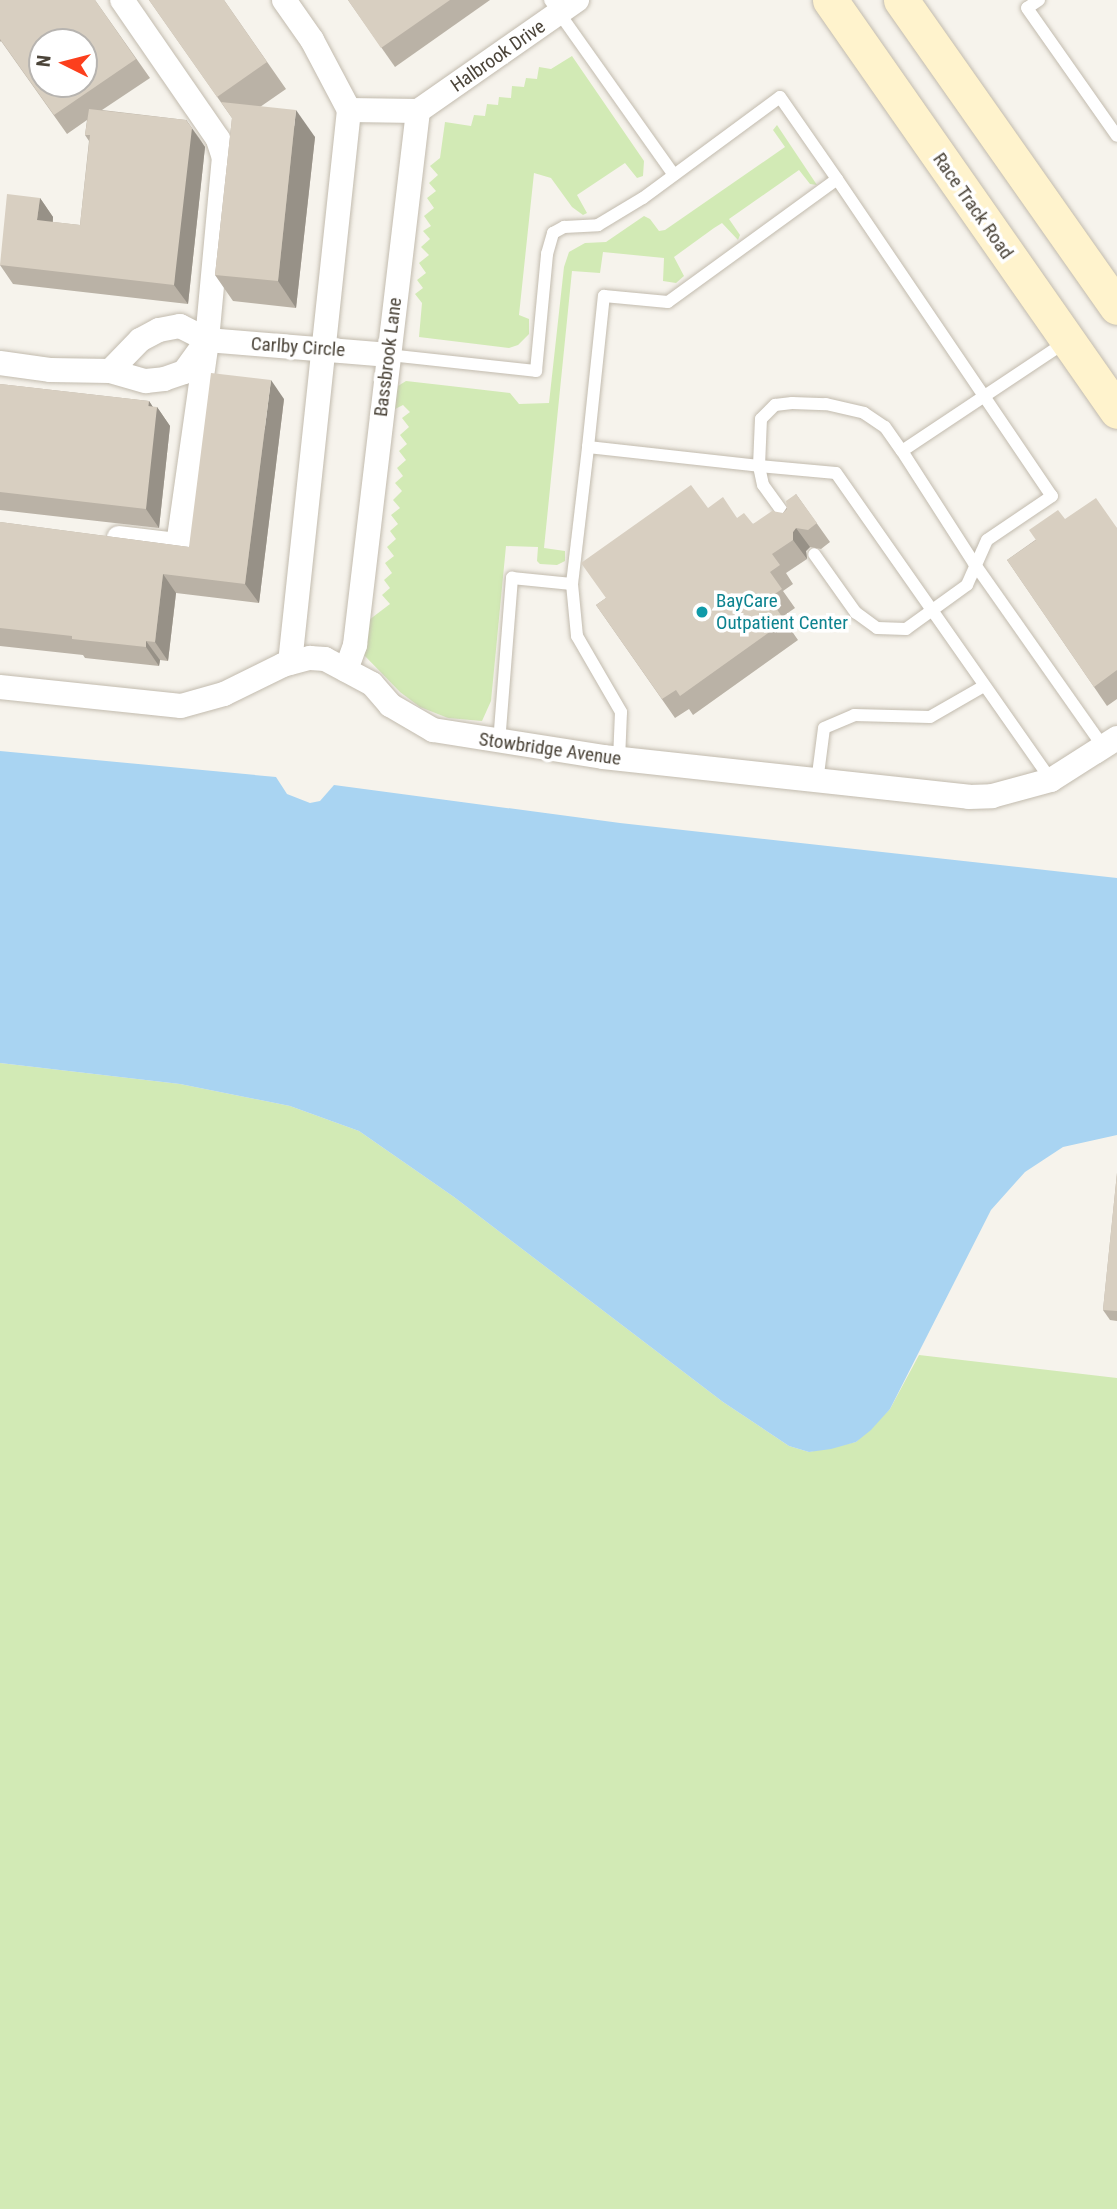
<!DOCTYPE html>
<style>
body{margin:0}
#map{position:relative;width:1117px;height:2209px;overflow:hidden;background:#f6f3ec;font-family:"Roboto Condensed",sans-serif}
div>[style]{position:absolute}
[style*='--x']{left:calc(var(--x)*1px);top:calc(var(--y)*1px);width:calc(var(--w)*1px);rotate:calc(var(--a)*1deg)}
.green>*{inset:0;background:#d2eab5}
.water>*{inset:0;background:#a9d4f2}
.roads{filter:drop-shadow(0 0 2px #c2bbae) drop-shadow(0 0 2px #c2bbae)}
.lane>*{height:12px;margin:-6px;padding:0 6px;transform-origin:6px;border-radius:6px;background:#fff}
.street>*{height:24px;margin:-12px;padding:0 12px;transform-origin:12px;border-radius:12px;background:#fff}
.secondary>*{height:35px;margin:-17.5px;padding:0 17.5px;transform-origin:17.5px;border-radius:17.5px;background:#fff3cd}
.wall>*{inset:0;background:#bab2a6}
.shaded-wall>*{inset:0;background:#979187}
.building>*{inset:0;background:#d8cfc1}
.dots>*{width:19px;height:19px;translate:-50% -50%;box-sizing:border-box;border:4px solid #fff;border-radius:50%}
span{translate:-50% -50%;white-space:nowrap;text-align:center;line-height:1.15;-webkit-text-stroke:7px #fff;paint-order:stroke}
.street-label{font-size:19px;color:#4b4439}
.culture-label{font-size:19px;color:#0d838f}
.left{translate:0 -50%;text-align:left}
.north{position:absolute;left:28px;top:28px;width:70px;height:70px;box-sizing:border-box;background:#fff;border:2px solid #b7b4b0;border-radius:50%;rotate:276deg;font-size:19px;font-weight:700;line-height:28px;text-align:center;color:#4b4439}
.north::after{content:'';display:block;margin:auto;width:24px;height:32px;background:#fc3f1d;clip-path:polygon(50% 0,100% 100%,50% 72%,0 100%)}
</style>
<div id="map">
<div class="green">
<div style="clip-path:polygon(572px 56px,644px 161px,643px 176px,637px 178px,625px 163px,577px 195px,587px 213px,583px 215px,572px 207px,551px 178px,534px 173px,519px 315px,529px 319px,529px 334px,518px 345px,509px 348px,419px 337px,422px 303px,415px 294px,423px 288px,417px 280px,426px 273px,419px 263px,429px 255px,421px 247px,430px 239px,423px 231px,431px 226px,424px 216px,434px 208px,427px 198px,436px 191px,429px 183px,438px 175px,430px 166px,440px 158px,445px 122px,471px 126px,474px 115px,485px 116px,487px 104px,498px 105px,499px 97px,511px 98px,512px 86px,524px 87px,526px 78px,537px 79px,539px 67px,551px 69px)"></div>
<div style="clip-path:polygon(777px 125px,817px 185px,810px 184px,799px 170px,729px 219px,740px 235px,738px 240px,722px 223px,714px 228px,674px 257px,684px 276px,676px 283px,663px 281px,664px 258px,603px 252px,600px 273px,572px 271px,544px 548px,565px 551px,565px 561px,557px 565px,540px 564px,537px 561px,538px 547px,506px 546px,491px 701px,482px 721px,448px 718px,420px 707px,400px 692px,364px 655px,365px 623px,390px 604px,382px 595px,390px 588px,384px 580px,392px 573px,385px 563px,394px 556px,387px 547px,396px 539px,390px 531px,398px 524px,391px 515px,400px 508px,393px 500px,402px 491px,395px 483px,403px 476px,397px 468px,406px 460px,399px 451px,407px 444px,400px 435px,409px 427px,402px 418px,410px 412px,403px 405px,393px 410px,398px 386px,406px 381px,450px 386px,510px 393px,519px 404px,549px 403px,564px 267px,569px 252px,585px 243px,606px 242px,644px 216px,650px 219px,659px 231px,665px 230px,785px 147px,773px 130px)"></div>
<div style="clip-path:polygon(0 1063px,180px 1084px,290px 1106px,359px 1131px,454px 1197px,723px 1402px,789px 1446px,809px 1452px,856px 1442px,890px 1409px,919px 1355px,1117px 1378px,1117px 2209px,0 2209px)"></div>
</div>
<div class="water">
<div style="clip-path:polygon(0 751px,276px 777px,287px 794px,310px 803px,320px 801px,334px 785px,620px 823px,1117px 878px,1117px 1135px,1063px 1147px,1025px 1172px,991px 1210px,890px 1409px,871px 1430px,856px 1442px,831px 1449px,809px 1452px,789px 1446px,723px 1402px,454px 1197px,359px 1131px,290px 1106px,180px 1084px,0 1063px)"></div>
</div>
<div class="roads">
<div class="lane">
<div style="--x:550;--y:0;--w:214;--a:54.7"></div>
<div style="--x:1039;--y:0;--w:14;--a:146"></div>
<div style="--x:1027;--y:8;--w:156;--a:54.9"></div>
<div style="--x:389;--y:355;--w:148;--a:6.2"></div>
<div style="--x:536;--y:371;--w:118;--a:-84.6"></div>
<div style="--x:547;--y:254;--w:22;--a:-74"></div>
<div style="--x:553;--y:233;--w:13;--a:-29"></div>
<div style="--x:564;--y:227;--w:34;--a:-3"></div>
<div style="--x:598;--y:225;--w:52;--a:-31"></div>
<div style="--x:643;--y:198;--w:170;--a:-36.4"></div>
<div style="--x:780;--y:97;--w:100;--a:55.2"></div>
<div style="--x:588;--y:447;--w:152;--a:-84"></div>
<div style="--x:604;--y:296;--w:64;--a:5.4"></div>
<div style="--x:668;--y:302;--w:209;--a:-36"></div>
<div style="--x:837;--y:179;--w:383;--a:55.9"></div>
<div style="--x:1052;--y:496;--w:78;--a:145.9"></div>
<div style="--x:987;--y:540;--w:49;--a:114"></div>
<div style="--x:967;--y:585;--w:75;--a:144.2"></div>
<div style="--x:906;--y:629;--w:29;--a:-178"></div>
<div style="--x:877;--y:628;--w:26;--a:-144"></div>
<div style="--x:856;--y:613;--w:72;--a:-125.4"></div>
<div style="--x:902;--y:451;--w:133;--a:57.3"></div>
<div style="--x:974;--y:563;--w:226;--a:54.9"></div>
<div style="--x:792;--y:525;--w:49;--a:-125.9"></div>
<div style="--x:763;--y:485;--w:19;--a:-102"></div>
<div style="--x:759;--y:466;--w:77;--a:5.2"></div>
<div style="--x:836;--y:473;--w:375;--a:55"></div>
<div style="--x:572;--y:584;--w:52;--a:84.5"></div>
<div style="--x:577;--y:636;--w:88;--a:59.9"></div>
<div style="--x:621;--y:712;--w:47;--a:92.4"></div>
<div style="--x:499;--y:743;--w:166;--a:-85.5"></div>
<div style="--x:512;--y:578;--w:60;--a:5.7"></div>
<div style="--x:572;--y:584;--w:138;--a:-83.3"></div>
<div style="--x:588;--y:447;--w:172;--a:6.3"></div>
<div style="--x:759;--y:466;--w:47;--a:-87.6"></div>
<div style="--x:761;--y:419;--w:20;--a:-45"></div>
<div style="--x:775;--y:405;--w:17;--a:-7"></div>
<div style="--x:792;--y:403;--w:34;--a:2"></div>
<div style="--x:826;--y:404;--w:39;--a:13"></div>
<div style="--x:864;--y:413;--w:25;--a:34"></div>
<div style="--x:885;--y:427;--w:29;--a:55"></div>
<div style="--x:902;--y:451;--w:198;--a:-33.7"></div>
<div style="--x:817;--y:782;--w:54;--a:-82.6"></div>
<div style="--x:824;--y:728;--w:33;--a:-23"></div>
<div style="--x:854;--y:715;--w:76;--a:1.5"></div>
<div style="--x:930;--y:717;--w:62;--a:-29.9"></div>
</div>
<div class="street">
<div style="--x:284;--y:0;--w:49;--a:55"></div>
<div style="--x:312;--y:40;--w:79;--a:62.1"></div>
<div style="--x:349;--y:110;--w:69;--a:0.8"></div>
<div style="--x:418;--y:111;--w:194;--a:-34.9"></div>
<div style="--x:0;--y:363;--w:50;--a:8"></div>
<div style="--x:50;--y:370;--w:60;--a:1"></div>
<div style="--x:110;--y:371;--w:43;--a:-45.9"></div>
<div style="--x:140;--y:340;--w:21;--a:-28"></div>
<div style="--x:159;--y:330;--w:21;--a:-11"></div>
<div style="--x:180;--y:326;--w:30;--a:27"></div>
<div style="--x:207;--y:340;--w:183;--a:4.7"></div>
<div style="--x:110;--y:371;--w:37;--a:16"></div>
<div style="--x:146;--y:381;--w:18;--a:-6"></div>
<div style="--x:164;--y:379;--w:21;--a:-19"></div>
<div style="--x:184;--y:372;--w:32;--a:-54"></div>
<div style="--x:119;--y:538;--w:59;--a:6.8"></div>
<div style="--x:178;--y:545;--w:207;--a:-81.9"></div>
<div style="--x:207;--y:340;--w:183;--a:-84.7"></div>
<div style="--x:224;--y:158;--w:20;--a:-108"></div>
<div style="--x:218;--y:139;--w:169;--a:-124.6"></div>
<div style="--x:290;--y:663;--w:556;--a:-83.91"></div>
<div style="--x:346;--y:670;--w:27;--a:-70"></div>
<div style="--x:355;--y:645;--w:538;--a:-83.27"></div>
<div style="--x:0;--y:687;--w:182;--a:6"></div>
<div style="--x:181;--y:706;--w:45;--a:-15.6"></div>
<div style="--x:224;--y:694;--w:66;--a:-26.2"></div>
<div style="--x:283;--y:665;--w:28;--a:-15"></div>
<div style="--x:310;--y:658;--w:15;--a:4"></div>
<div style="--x:325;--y:659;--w:53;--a:28"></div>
<div style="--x:372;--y:684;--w:28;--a:49"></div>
<div style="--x:390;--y:705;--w:50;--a:30.2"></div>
<div style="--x:433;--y:730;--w:172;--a:9"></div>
<div style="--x:603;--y:757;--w:368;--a:6.2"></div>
<div style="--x:969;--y:797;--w:23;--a:-2"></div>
<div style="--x:992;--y:796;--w:61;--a:-15.2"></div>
<div style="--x:1051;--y:780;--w:78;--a:-32.5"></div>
</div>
<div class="secondary">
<div style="--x:830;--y:0;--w:501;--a:55.07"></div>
<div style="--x:901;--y:0;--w:375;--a:54.9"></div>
</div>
</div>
<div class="wall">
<div style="clip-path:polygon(0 0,95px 0,150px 78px,102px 110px,186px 120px,200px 139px,205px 147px,188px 304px,13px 284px,0 265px,40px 198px,53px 217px,53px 222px,80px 225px,89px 141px,85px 135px,87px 120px,67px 134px,1px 41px,0 42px)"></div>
<div style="clip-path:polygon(149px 0,224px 0,286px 89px,260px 107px,315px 137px,296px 308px,233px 301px,215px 275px,232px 118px)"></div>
<div style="clip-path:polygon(348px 0,490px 0,395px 67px)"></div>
<div style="clip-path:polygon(0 384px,149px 401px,153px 407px,157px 407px,170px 426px,159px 528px,0 510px)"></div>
<div style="clip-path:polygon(284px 399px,259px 603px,176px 593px,168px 661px,160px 660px,159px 666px,85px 658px,83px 655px,0 646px,0 522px,189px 547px)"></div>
<div style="clip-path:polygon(796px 494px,830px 542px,821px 549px,810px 547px,806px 551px,807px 559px,786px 573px,793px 584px,783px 591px,795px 608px,782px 617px,798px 640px,693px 715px,689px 709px,675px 718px,596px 605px,606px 598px,708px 508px,737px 518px,753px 524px,783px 513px)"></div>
<div style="clip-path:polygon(1065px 519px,1117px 528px,1117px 699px,1107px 706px,1007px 560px)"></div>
<div style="clip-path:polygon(1117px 1173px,1117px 1321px,1110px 1320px,1103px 1310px)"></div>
</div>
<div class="shaded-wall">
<div style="clip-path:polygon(296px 110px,315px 137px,296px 308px,278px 281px)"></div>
<div style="clip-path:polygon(186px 120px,205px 147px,188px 304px,174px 285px)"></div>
<div style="clip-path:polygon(40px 198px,53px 217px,51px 239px,37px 220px)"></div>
<div style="clip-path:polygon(271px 380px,284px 399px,259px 603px,245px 584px)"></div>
<div style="clip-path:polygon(149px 401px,156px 412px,157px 407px,170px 426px,159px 528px,146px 509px)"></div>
<div style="clip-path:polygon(796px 528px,810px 547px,806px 551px,807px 559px,793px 540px,793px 532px)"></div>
<div style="clip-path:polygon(163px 574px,176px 593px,168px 661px,155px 642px)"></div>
<div style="clip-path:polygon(146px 641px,160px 660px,159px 666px,146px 647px)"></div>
</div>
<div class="building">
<div style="clip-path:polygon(evenodd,0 0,95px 0,136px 59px,54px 115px,0 39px,0 0,42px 42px,84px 42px,84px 84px,42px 84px,42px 42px)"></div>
<div style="clip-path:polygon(149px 0,224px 0,267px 62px,217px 97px)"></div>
<div style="clip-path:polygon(348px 0,450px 0,381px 48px)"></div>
<div style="clip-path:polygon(221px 102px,296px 110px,278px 281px,215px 275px,232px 118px)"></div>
<div style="clip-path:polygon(89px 109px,186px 120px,192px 128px,174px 285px,0 265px,7px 194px,40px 198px,37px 220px,80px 225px,90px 135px,85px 135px)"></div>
<div style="clip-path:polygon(211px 373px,271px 380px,245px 584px,163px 574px,155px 642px,146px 641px,146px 647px,72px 639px,72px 636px,0 628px,0 522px,189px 547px)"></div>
<div style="clip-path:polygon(0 384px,149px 401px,148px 406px,157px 407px,146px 509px,0 492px)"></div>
<div style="clip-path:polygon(691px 485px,708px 508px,723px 497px,737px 518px,744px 513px,753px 524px,772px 511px,783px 513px,787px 509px,786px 501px,796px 494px,817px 523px,808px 530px,796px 528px,793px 532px,793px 540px,772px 554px,780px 565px,770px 572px,782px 589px,769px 598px,785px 621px,680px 696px,676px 690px,662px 699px,596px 605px,606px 598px,581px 563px)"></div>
<div style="clip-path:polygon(1096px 498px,1117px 528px,1117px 670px,1094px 687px,1007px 560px,1036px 540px,1029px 530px,1058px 510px,1065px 519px)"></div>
<div style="clip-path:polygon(1117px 1173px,1117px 1311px,1103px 1310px)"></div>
</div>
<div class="dots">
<div style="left:702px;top:612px;background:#0f9aa8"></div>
</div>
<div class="street-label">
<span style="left:498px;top:56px;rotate:-35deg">Halbrook Drive</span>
<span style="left:973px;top:206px;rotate:55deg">Race Track Road</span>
<span style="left:298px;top:347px;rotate:4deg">Carlby Circle</span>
<span style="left:388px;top:357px;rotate:-83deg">Bassbrook Lane</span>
<span style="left:550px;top:749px;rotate:8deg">Stowbridge Avenue</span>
</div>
<div class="culture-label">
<span class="left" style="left:716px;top:612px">BayCare<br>Outpatient Center</span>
</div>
<div class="north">N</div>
</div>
